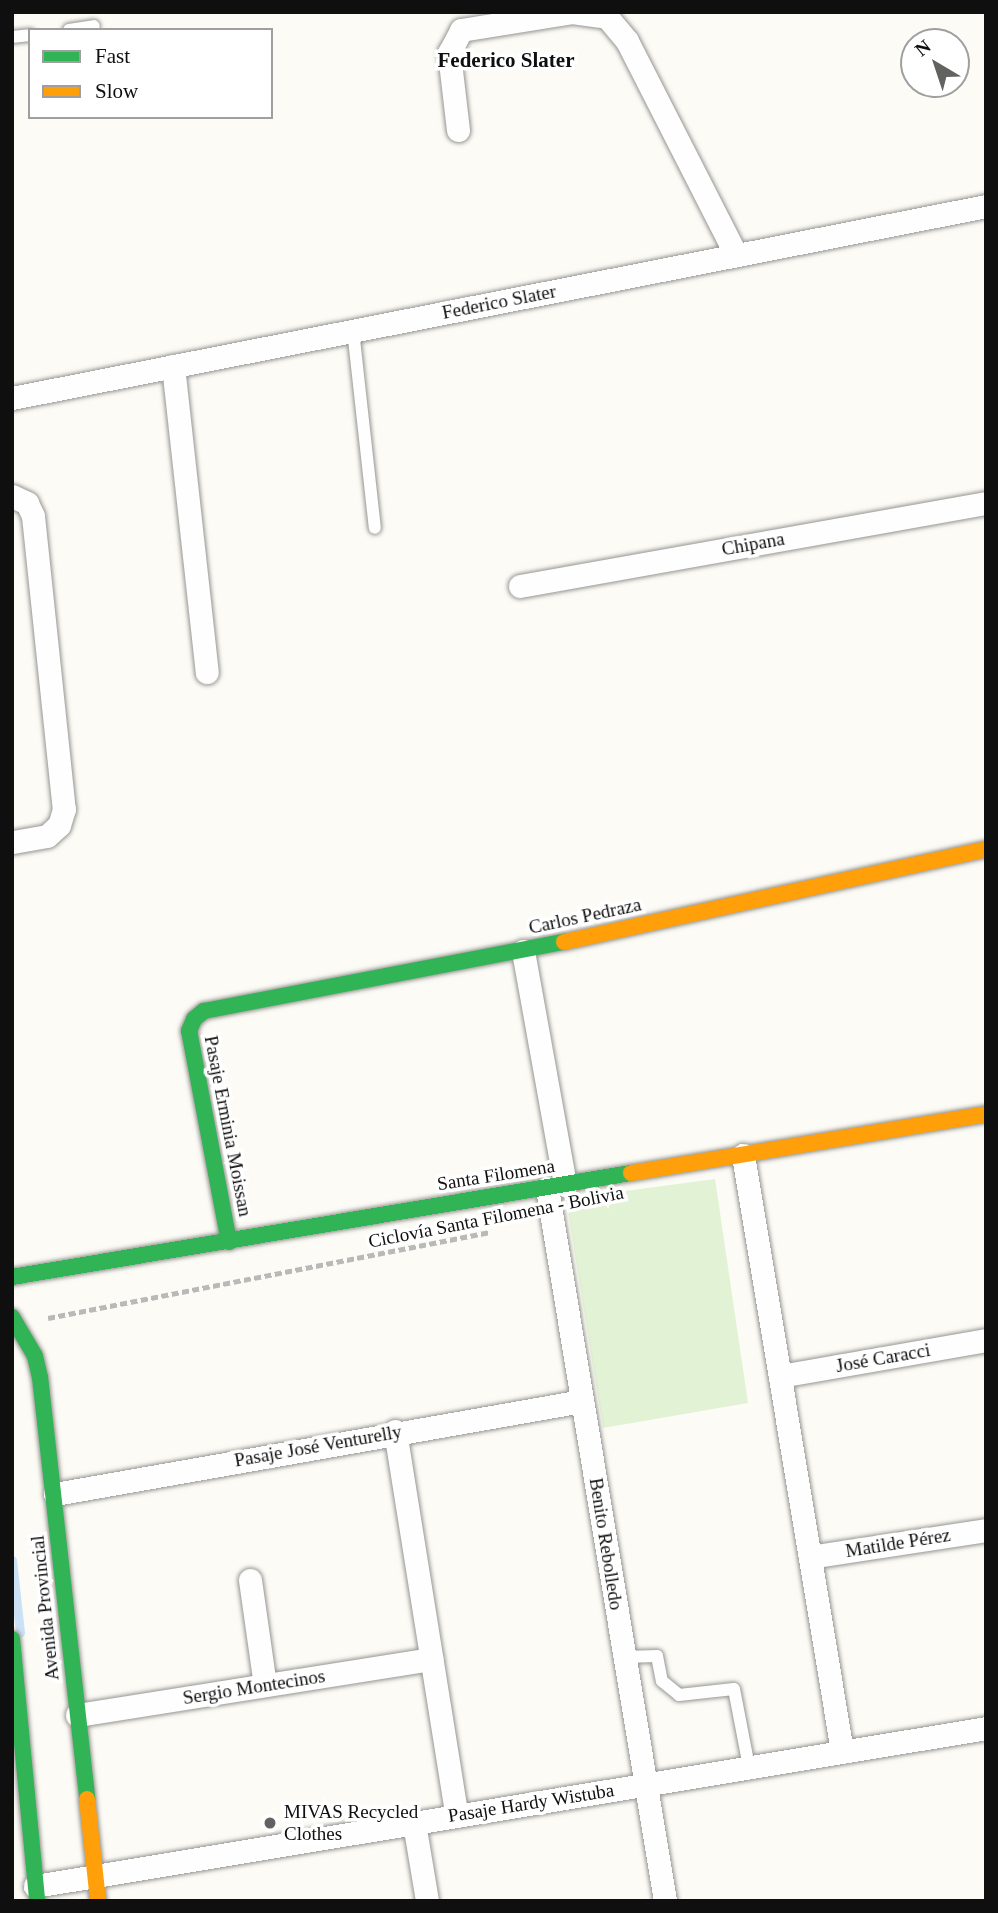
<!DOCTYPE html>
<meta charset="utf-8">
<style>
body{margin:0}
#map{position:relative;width:998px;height:1913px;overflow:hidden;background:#fcfbf5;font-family:Georgia,serif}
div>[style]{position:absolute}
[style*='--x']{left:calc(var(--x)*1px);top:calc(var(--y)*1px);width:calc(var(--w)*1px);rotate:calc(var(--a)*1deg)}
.green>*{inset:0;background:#e2f2d5}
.stream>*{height:9px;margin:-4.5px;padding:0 4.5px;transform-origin:4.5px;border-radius:4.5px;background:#cbe1f6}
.path>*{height:4.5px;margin-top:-2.25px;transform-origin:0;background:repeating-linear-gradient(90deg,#b9b9b8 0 7px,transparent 0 10.5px)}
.roads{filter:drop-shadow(0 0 2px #969593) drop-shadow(0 0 2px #969593)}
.lane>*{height:12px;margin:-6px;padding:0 6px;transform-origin:6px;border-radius:6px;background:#fffefe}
.street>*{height:23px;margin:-11.5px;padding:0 11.5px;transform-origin:11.5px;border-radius:11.5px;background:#fffefe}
.fast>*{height:16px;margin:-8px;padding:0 8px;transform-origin:8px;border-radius:8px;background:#30b455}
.slow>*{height:16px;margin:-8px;padding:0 8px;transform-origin:8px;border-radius:8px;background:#ff9f0a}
.dots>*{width:19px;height:19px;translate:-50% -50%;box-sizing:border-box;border:4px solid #fff;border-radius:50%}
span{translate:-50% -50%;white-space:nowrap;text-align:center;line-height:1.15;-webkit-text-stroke:7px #fff;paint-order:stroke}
.street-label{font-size:19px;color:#0f0f0f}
.poi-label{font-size:19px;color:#0f0f0f}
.left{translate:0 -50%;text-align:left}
.neighbourhood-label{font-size:21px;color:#0f0f0f;font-weight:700}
.frame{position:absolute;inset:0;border:14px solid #0f0f0f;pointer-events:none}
.legend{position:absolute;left:28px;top:28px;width:245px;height:91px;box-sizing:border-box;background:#fff;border:2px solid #9f9f9f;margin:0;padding:9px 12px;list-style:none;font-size:21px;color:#0f0f0f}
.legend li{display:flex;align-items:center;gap:14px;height:35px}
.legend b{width:35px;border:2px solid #9f9f9f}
.north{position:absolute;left:900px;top:28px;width:70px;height:70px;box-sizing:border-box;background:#fff;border:2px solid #9f9f9f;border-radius:50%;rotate:321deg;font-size:19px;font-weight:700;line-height:28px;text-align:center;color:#0f0f0f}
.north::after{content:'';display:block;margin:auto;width:24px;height:32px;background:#626260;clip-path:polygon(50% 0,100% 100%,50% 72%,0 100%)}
</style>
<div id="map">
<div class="green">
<div style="clip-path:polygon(715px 1179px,748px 1403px,603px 1428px,566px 1199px)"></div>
</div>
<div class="stream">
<div style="--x:12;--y:1560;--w:73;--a:83.7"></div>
</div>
<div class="path">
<div style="--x:48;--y:1318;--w:449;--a:-11"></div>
</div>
<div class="roads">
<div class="lane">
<div style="--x:69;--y:30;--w:25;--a:-9"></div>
<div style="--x:12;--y:37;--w:18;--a:-6"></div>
<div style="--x:353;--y:330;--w:199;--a:83.7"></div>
<div style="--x:625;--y:1657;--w:32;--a:-2"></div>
<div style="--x:657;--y:1656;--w:25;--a:79"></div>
<div style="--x:662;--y:1681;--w:22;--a:39"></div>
<div style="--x:679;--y:1695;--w:55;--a:-6.2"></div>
<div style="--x:734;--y:1689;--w:79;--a:79.1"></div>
</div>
<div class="street">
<div style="--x:458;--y:130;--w:78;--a:-96.7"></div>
<div style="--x:449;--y:53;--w:26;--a:-62"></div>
<div style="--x:461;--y:30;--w:112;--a:-9.2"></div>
<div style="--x:572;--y:12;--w:35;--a:8"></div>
<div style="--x:607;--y:17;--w:31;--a:50"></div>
<div style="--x:627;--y:41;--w:240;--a:63"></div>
<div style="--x:173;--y:366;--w:308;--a:83.7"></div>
<div style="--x:12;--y:398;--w:993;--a:-11.15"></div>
<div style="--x:12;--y:496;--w:17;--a:25"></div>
<div style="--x:27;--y:503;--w:14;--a:65"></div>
<div style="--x:33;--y:516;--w:295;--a:84"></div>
<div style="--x:64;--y:809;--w:17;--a:107"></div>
<div style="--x:59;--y:825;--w:16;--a:137"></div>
<div style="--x:47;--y:836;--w:36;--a:170"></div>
<div style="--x:520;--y:586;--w:473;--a:-10.1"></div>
<div style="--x:523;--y:951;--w:238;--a:79.8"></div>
<div style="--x:743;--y:1155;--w:604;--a:80.57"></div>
<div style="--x:547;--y:1188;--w:723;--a:80.6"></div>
<div style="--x:780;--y:1376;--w:209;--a:-9.9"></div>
<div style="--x:395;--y:1431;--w:390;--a:80.9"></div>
<div style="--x:55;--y:1494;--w:535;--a:-10.01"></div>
<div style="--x:810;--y:1557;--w:178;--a:-8.7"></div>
<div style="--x:250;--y:1580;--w:106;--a:81.9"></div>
<div style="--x:77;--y:1715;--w:359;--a:-9"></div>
<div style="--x:414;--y:1823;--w:79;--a:80.5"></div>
<div style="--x:35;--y:1886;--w:964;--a:-9.43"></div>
</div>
<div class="fast">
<div style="--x:229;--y:1242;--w:215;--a:-100.7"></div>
<div style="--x:189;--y:1031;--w:13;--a:-67"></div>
<div style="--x:194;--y:1019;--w:13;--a:-39"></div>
<div style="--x:204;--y:1011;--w:367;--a:-10.9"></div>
<div style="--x:12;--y:1277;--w:628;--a:-9.54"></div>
<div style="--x:12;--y:1317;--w:45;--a:59.5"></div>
<div style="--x:35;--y:1356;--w:22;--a:77"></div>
<div style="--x:40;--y:1377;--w:425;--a:83.6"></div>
<div style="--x:12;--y:1639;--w:263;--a:84.5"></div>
</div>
<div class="slow">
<div style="--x:564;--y:942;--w:432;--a:-12.4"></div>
<div style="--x:631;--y:1173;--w:360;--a:-9.4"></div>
<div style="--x:87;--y:1799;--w:103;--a:83.8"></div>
</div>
</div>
<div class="dots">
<div style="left:270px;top:1823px;background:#626260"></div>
</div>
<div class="street-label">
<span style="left:499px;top:302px;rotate:-11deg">Federico Slater</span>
<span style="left:753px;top:544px;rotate:-10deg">Chipana</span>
<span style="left:585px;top:916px;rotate:-12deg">Carlos Pedraza</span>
<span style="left:228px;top:1126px;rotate:79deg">Pasaje Erminia Moissan</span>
<span style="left:496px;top:1175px;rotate:-9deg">Santa Filomena</span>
<span style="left:496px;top:1217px;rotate:-11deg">Ciclovía Santa Filomena - Bolivia</span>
<span style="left:883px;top:1358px;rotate:-10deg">José Caracci</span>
<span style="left:318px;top:1446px;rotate:-10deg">Pasaje José Venturelly</span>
<span style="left:898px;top:1543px;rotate:-9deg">Matilde Pérez</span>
<span style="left:606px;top:1544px;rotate:81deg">Benito Rebolledo</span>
<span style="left:45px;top:1608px;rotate:-96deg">Avenida Provincial</span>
<span style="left:254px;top:1687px;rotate:-9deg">Sergio Montecinos</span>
<span style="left:531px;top:1803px;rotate:-9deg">Pasaje Hardy Wistuba</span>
</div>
<div class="poi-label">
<span class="left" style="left:284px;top:1823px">MIVAS Recycled<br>Clothes</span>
</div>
<div class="neighbourhood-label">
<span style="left:506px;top:60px">Federico Slater</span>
</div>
<div class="frame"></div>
<ul class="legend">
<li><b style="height:9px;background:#30b455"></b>Fast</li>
<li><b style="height:9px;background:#ff9f0a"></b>Slow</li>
</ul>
<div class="north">N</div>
</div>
